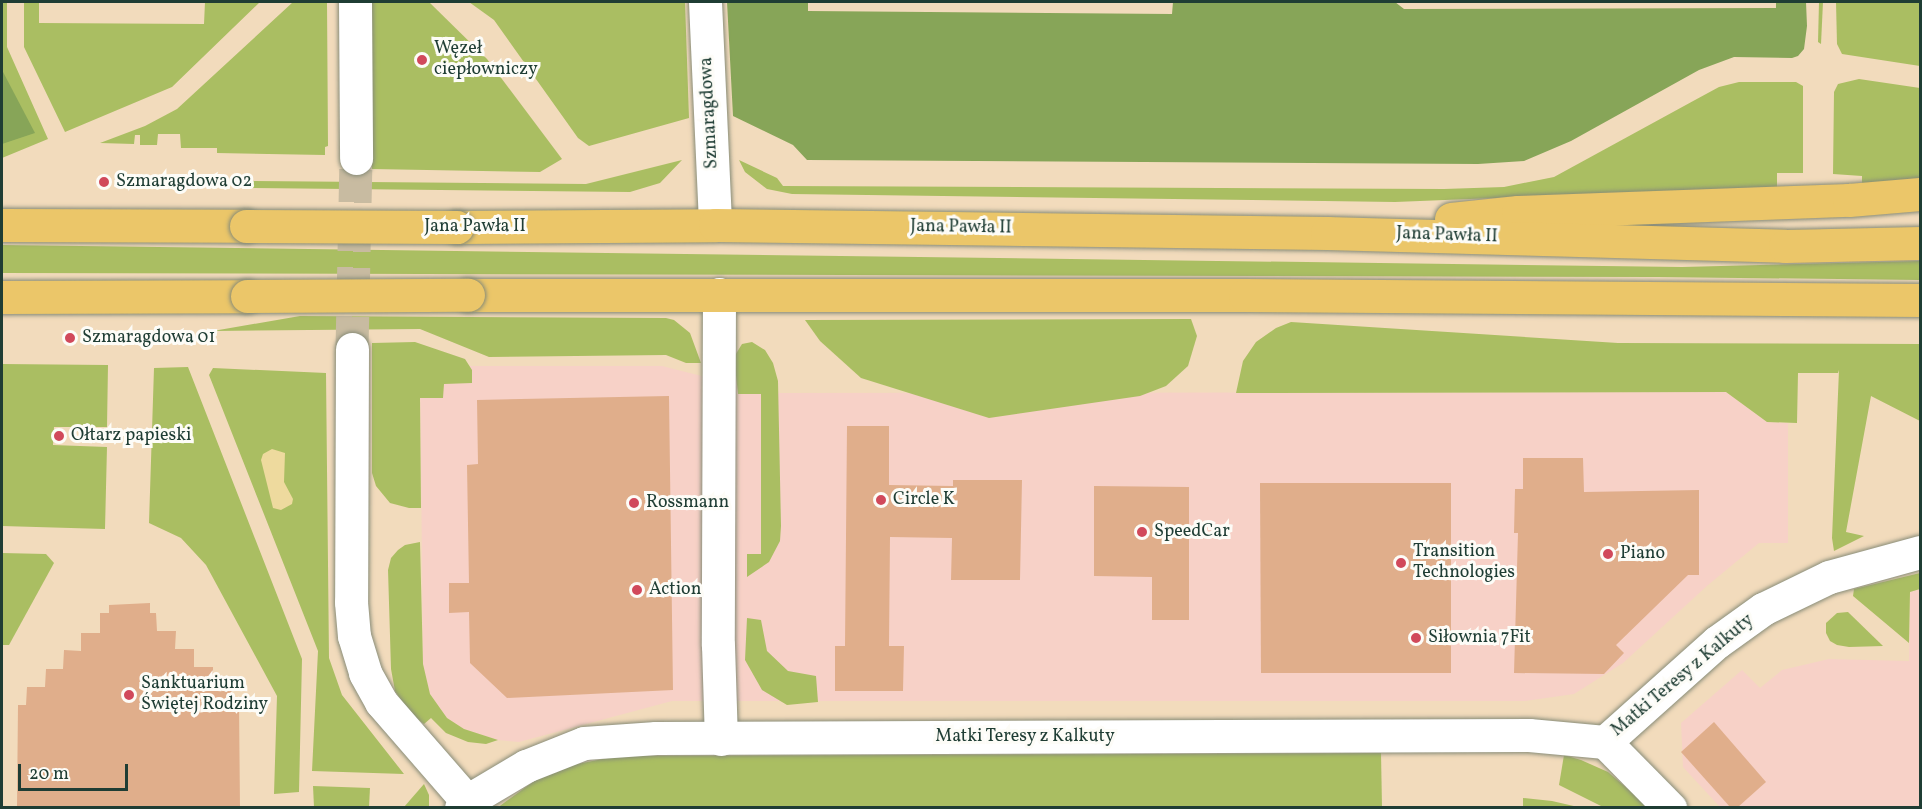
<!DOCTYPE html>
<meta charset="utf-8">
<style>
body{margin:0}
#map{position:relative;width:1922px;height:809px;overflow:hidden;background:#f2dbbc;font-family:Vollkorn,serif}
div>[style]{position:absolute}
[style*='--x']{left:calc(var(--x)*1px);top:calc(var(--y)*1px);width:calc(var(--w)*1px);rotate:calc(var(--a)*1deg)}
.built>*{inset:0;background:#f7d1c7}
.green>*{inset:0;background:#aabe62}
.forest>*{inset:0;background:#87a558}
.sand>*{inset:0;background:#eeda9e}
.building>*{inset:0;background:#e0ae8b}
.minor-tunnel>*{height:33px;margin-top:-16.5px;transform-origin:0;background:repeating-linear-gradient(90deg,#c8bba1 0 33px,transparent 0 49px)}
.roads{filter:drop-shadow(0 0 2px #888c78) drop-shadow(0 0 2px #888c78)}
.minor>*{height:33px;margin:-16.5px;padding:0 16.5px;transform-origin:16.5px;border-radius:16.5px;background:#fff}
.major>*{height:33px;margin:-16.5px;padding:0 16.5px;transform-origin:16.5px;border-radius:16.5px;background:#ebc669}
.bridges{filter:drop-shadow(0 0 2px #888c78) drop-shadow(0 0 2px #888c78)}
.major-bridge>*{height:33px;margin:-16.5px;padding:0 16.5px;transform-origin:16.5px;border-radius:16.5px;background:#ebc669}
.dots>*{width:16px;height:16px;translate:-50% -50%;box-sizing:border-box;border:3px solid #fdfcf7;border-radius:50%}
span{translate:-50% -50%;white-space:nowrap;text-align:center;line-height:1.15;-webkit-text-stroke:6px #fdfcf7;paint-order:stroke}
.poi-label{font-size:18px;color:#1f3d34}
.left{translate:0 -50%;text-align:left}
.street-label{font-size:18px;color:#1f3d34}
.frame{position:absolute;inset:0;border:3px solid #1f3d34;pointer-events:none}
.scale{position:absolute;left:18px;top:764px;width:110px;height:27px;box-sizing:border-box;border:3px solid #1f3d34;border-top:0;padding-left:8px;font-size:18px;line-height:21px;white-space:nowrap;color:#1f3d34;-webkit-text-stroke:4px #fdfcf7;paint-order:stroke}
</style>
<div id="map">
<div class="built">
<div style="clip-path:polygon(420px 366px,662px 366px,769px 393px,1726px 392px,1767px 422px,1788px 423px,1788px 543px,1759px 543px,1708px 585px,1623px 663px,1574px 694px,1525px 701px,672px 701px,519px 742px,498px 740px,464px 729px,447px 718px,430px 694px,423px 664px)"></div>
<div style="clip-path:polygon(1920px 589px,1920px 807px,1720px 807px,1683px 767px,1681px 723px,1742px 670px,1760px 688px,1782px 670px,1829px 659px,1909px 661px,1910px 592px)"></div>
</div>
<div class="green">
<div style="clip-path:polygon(2px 2px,7px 2px,7px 47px,48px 139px,2px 158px)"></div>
<div style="clip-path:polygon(24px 2px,39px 2px,39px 23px,204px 24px,205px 2px,260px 2px,172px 87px,65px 132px,24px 47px)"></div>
<div style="clip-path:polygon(293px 2px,327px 2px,328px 146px,325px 147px,325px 155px,217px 153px,217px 148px,181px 148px,180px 134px,158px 134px,157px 145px,140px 145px,140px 135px,135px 135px,134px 144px,100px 143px,145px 126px,177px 109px)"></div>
<div style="clip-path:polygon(370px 2px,429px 2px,487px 59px,562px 159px,540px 172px,372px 169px)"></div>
<div style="clip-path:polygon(469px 2px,685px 2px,689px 118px,589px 146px,578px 138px,494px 20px)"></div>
<div style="clip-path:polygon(1819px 2px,1823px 2px,1821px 44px,1818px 42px)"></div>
<div style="clip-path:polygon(1836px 2px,1920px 2px,1920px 66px,1842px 54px,1837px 44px)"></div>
<div style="clip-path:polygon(1859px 79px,1920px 88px,1920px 184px,1862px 186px,1862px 176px,1833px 174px,1834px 92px,1838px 84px)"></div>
<div style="clip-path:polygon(1739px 82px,1796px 82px,1803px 86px,1803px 173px,1777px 173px,1777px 187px,1395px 202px,792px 194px,767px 189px,745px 172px,739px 160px,777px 178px,783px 186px,1444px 189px,1504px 187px,1554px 177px,1695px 100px,1719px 87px)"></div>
<div style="clip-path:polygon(682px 160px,660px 183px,630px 192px,251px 188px,251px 181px,586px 184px)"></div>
<div style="clip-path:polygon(2px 245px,1682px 267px,1920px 261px,1920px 280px,1658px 277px,2px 273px)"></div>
<div style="clip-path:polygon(300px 316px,666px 318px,674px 320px,690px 333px,701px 363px,686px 363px,666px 355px,489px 357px,420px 329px,213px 331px)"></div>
<div style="clip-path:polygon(1191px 319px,1197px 336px,1188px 366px,1166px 386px,1140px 396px,989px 418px,861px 378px,820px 341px,805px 320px)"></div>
<div style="clip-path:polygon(1291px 322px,1618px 343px,1920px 344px,1920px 421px,1871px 396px,1846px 532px,1864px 536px,1834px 551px,1832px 538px,1839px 370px,1838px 373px,1798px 373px,1797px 423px,1767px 422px,1726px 392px,1236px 393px,1243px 361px,1256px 342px,1276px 328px)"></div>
<div style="clip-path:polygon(415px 342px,465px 359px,472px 370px,472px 383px,444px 384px,443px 398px,420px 398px,421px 508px,409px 508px,390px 503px,376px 486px,372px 473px,372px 343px)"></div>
<div style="clip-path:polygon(752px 342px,765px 350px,773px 363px,778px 381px,781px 526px,780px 541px,769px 562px,747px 577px,747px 554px,761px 554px,761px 394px,738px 394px,734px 357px,742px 344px)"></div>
<div style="clip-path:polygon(2px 364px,108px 365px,107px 427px,54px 427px,53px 445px,107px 447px,105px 529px,2px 526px)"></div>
<div style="clip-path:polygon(188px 367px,302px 659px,299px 792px,274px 794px,277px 696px,206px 565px,181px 538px,149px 523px,154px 368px)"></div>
<div style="clip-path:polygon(213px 368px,326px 373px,329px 658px,342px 695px,404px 774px,312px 771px,318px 651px,209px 375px)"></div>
<div style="clip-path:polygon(420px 542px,423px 664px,430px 694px,447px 718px,464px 729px,498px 740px,486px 744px,468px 742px,446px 733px,431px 718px,424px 724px,410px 713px,395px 691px,391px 669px,388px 570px,391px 558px,398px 550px,405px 545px)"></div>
<div style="clip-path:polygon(2px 553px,46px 554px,54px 563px,9px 645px,2px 645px)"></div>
<div style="clip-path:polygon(1920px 573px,1920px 589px,1910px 592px,1909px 643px,1853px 596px,1854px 589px)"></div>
<div style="clip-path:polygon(1848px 612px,1883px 646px,1849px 647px,1837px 645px,1830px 641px,1826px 633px,1826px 623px,1837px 613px)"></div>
<div style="clip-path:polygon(747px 618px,761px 620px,767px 651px,788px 671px,816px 676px,818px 702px,787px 705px,762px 690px,745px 660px)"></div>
<div style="clip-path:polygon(1381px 753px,1382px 807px,497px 808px,537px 779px,572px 765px,618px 756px)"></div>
<div style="clip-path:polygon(1564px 755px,1581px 760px,1608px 772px,1649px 807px,1603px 807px,1559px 785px)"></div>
<div style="clip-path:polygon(424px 784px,429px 795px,429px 807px,404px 807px)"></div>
<div style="clip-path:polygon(313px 786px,370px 788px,369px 807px,314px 807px)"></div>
<div style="clip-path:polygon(1523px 798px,1552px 801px,1578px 807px,1523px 807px)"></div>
</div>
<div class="forest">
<div style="clip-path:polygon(727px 2px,808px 2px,808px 11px,1172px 14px,1173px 2px,1395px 2px,1404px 9px,1776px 8px,1776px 2px,1806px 2px,1807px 26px,1804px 49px,1798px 56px,1792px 58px,1734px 57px,1699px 70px,1571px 141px,1524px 161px,1478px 164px,807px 160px,793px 145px,733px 116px)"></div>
<div style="clip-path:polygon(2px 70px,35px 133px,2px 144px)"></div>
</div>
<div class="sand">
<div style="clip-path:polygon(272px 449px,285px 453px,284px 482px,293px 499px,292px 504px,281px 510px,273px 508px,261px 460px,263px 454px)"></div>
</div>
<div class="building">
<div style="clip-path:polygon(669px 396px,673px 690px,507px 698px,470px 663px,469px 612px,449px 613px,449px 583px,469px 583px,467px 465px,478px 464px,477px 400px)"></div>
<div style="clip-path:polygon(847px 426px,889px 426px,889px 485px,953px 486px,953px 480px,1022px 480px,1020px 580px,951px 580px,952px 538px,890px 537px,889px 646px,904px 646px,903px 691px,835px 691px,835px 646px,845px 646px)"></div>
<div style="clip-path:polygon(1523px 458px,1583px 458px,1584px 492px,1699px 490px,1699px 575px,1688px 575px,1616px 645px,1624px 653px,1604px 674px,1514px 673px,1518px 533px,1514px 533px,1515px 489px,1523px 489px)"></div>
<div style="clip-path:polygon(1260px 483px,1451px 483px,1451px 673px,1261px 673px)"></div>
<div style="clip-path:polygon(1094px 486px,1189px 487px,1189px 620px,1152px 620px,1152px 577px,1094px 576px)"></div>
<div style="clip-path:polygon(150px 603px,150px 613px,156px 613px,157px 631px,176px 631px,175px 649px,194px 649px,194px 667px,213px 667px,213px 686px,231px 686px,232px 703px,239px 703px,240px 807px,17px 807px,18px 705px,26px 705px,27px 687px,45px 687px,46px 669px,63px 669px,64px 650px,81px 651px,81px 633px,100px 633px,100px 613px,109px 613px,109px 605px)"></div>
<div style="clip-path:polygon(1714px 722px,1766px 782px,1738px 807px,1730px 807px,1681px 752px)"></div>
</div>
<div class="minor-tunnel">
<div style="--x:352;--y:349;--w:191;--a:-88.8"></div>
</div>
<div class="roads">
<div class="minor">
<div style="--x:355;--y:2;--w:156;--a:89.6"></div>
<div style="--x:705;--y:2;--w:223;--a:87.4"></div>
<div style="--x:719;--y:294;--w:351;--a:90.2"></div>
<div style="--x:718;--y:645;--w:94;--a:88.2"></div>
<div style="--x:352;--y:349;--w:253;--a:90.2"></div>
<div style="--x:351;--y:602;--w:34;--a:85"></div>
<div style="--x:354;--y:636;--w:39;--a:73"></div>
<div style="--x:365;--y:673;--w:33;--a:61"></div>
<div style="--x:381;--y:702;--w:131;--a:49"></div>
<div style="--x:1605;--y:742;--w:150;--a:-41.8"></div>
<div style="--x:1717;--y:642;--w:57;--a:-35.7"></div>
<div style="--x:1763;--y:609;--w:73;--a:-25.9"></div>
<div style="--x:1829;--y:577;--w:94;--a:-15.4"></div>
<div style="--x:461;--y:808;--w:9;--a:-49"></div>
<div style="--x:467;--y:801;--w:69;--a:-30.7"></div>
<div style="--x:526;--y:766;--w:62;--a:-21.6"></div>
<div style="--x:584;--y:743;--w:72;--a:-4"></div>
<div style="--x:656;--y:738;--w:873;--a:-0.2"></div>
<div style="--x:1529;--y:735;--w:76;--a:5.3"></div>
<div style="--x:1605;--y:742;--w:93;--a:45.4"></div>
</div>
<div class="major">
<div style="--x:1451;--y:219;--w:67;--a:-6"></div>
<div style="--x:1518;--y:212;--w:331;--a:-2.1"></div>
<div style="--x:1849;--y:200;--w:71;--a:-4.8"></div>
<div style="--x:2;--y:225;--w:244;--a:0.2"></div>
<div style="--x:457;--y:227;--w:258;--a:-0.4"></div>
<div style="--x:715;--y:225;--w:612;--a:0.75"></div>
<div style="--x:1327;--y:233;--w:458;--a:1.6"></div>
<div style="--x:1785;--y:246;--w:135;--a:-1.3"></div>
<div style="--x:468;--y:295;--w:777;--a:0"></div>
<div style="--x:1245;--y:295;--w:675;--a:0.42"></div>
<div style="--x:2;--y:297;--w:245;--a:-0.2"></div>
</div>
</div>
<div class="bridges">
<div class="major-bridge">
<div style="--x:246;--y:226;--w:211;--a:0.3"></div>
<div style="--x:247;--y:296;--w:221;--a:-0.3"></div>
</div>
</div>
<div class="dots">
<div style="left:422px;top:60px;background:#d1495b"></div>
<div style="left:104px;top:182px;background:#d1495b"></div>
<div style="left:70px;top:338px;background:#d1495b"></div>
<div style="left:59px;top:436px;background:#d1495b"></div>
<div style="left:881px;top:500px;background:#d1495b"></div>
<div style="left:634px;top:503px;background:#d1495b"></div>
<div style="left:1142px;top:532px;background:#d1495b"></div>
<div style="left:1608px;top:554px;background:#d1495b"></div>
<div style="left:1401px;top:563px;background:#d1495b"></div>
<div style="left:637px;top:590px;background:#d1495b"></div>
<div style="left:1416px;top:638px;background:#d1495b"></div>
<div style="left:129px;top:695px;background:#d1495b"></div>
</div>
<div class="poi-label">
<span class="left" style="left:434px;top:60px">Węzeł<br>ciepłowniczy</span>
<span class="left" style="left:116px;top:182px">Szmaragdowa 02</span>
<span class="left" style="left:82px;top:338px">Szmaragdowa 01</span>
<span class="left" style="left:71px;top:436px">Ołtarz papieski</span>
<span class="left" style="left:893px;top:500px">Circle K</span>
<span class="left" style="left:646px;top:503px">Rossmann</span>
<span class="left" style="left:1154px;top:532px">SpeedCar</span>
<span class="left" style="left:1413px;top:563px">Transition<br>Technologies</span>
<span class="left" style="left:1620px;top:554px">Piano</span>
<span class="left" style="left:649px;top:590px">Action</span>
<span class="left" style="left:1428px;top:638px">Siłownia 7Fit</span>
<span class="left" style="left:141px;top:695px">Sanktuarium<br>Świętej Rodziny</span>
</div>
<div class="street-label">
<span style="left:710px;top:113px;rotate:-93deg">Szmaragdowa</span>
<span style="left:475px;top:227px">Jana Pawła II</span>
<span style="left:961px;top:228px;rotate:1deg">Jana Pawła II</span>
<span style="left:1447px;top:236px;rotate:2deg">Jana Pawła II</span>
<span style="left:1683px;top:676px;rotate:-40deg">Matki Teresy z Kalkuty</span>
<span style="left:1025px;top:737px">Matki Teresy z Kalkuty</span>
</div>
<div class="frame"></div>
<div class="scale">20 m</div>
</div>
